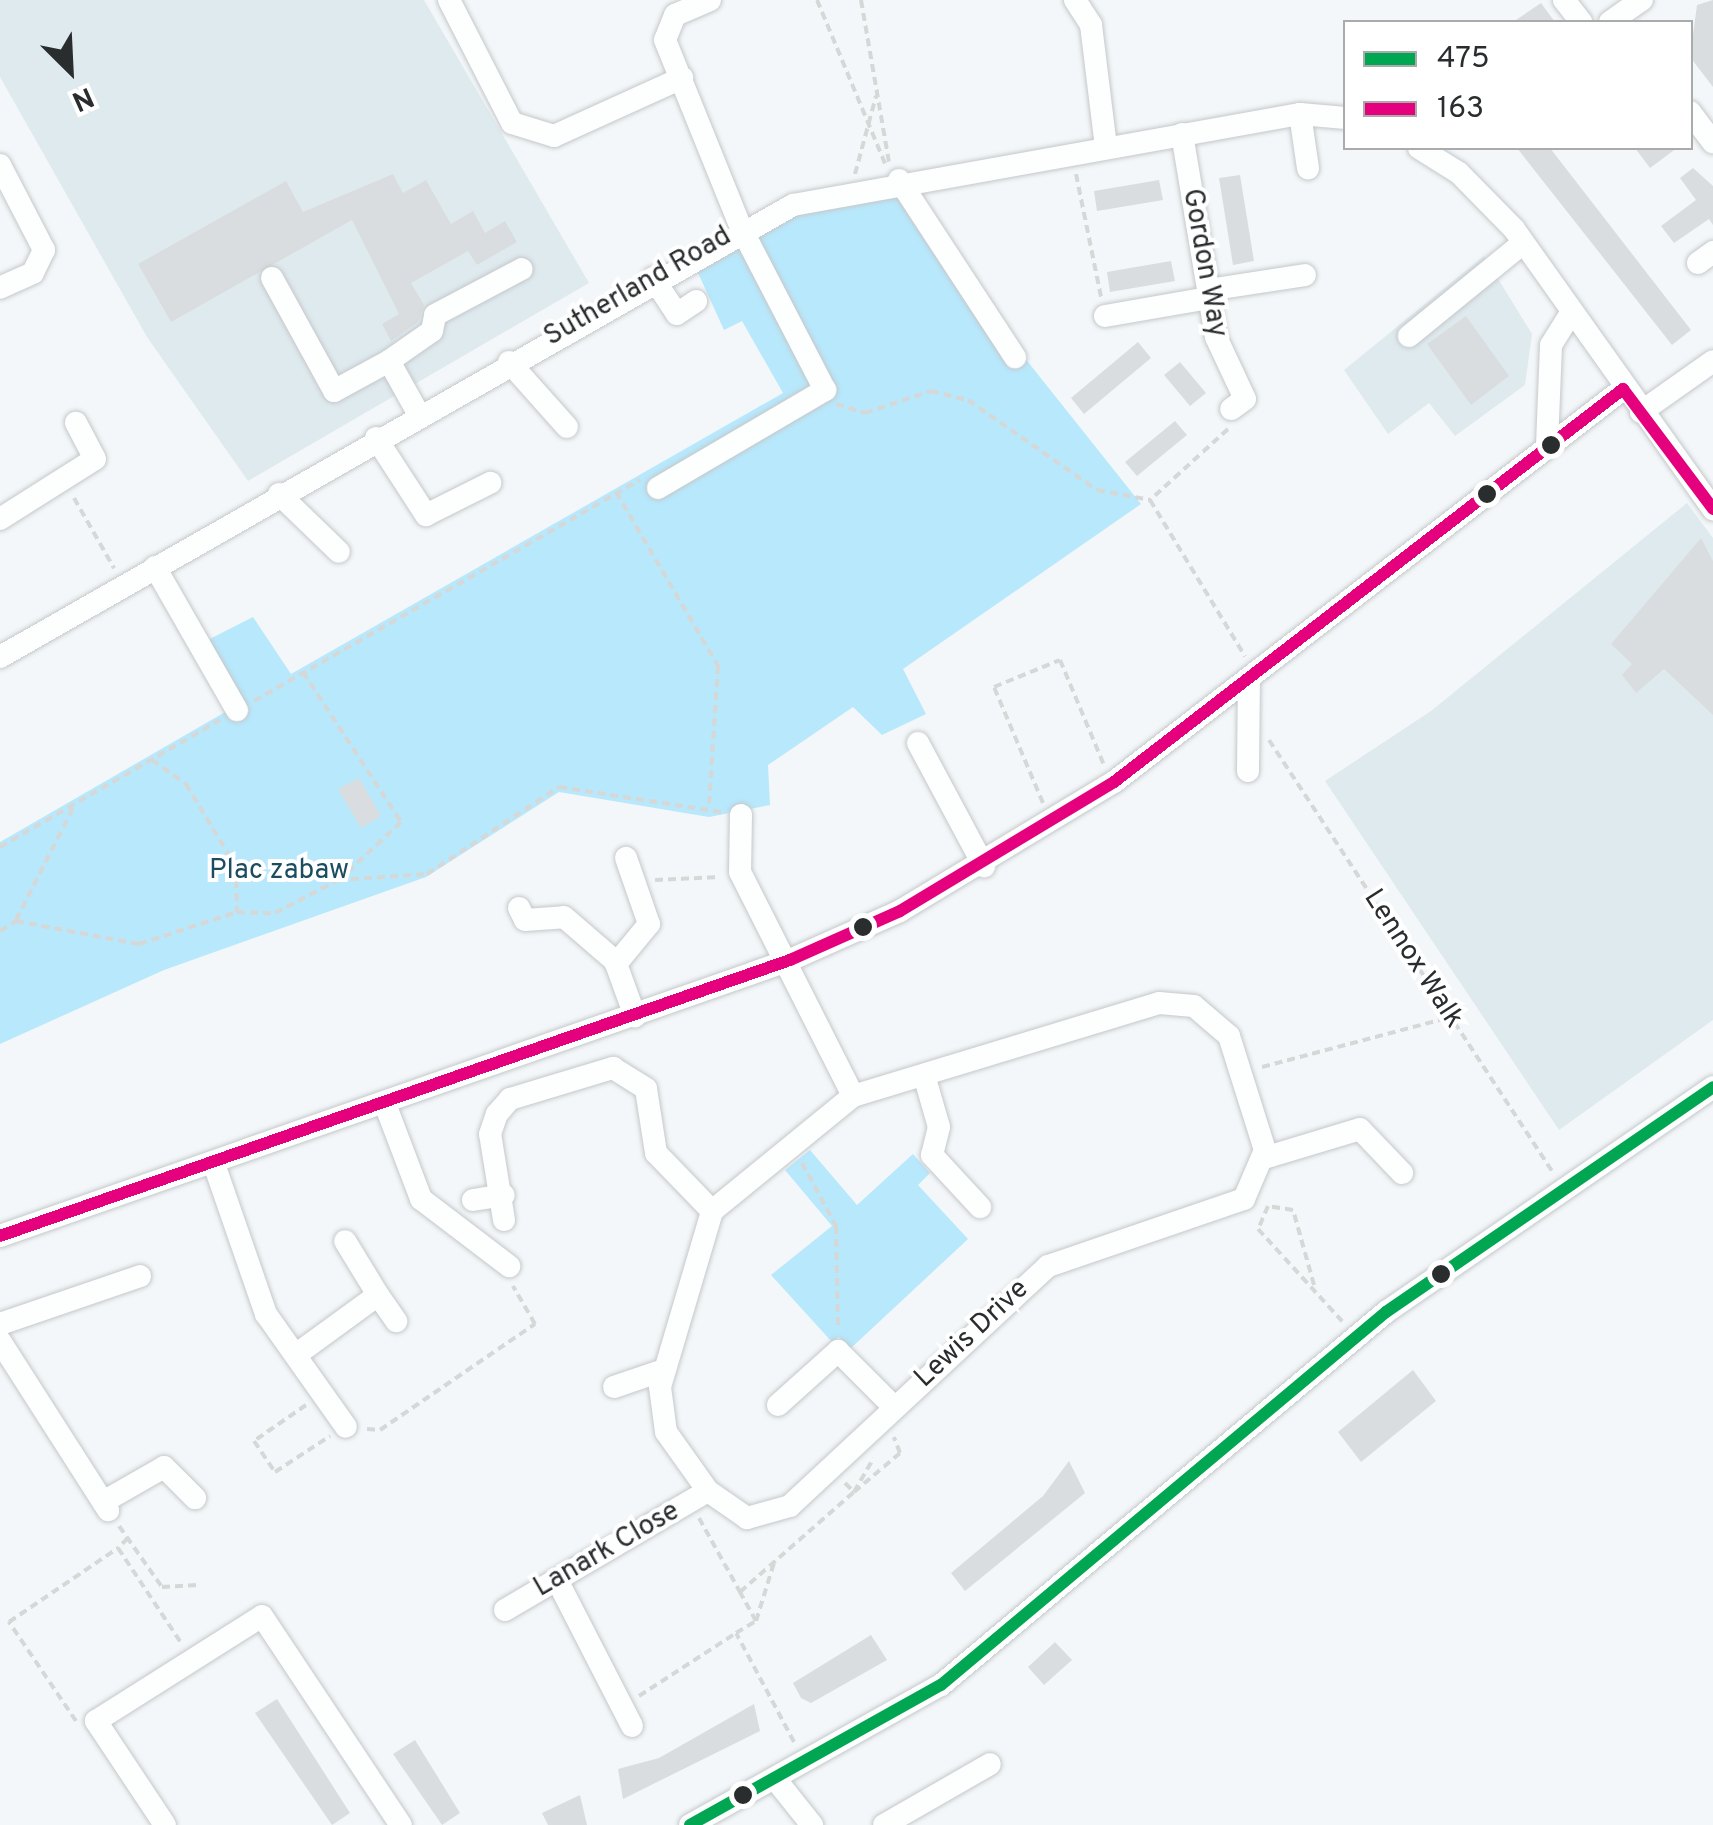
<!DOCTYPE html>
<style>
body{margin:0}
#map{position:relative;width:1713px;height:1825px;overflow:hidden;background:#f3f7f9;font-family:Overpass,sans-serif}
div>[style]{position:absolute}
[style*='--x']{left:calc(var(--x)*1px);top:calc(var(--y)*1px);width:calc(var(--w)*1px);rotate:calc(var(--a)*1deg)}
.built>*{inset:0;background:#dfeaef}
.green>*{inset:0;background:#b8e8fc}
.building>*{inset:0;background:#dadddf}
.path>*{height:4px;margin-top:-2px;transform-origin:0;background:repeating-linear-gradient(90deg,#d6d7d7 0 8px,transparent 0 13px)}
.roads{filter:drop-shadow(0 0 2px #c5c8ca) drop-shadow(0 0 2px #c5c8ca)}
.minor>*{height:22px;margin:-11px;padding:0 11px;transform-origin:11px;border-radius:11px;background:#fdfefe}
.bus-1>*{height:12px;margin:-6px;padding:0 6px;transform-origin:6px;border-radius:6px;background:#00a651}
.bus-2>*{height:12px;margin:-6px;padding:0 6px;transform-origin:6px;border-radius:6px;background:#e5007d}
.dots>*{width:28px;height:28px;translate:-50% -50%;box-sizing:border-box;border:5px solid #fff;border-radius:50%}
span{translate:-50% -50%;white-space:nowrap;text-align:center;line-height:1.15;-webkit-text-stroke:8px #fff;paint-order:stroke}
.street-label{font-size:28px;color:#2a2d2e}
.park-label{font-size:28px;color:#1a4d60}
.legend{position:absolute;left:1343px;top:20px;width:350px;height:130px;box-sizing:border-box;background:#fff;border:2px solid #aaabab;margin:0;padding:12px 18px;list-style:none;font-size:30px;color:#2a2d2e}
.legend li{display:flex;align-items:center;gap:20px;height:50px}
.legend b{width:50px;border:2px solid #aaabab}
.north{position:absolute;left:20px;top:20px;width:100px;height:100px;-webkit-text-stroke:8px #fff;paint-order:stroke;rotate:156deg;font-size:28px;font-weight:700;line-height:40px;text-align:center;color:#2a2d2e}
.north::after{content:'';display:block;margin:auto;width:35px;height:45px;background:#2a2d2e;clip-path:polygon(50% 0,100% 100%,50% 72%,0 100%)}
</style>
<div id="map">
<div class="built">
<div style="clip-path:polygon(0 0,424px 0,589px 283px,248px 481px,147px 337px,0 77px)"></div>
<div style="clip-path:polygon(1484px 256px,1532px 334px,1525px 385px,1455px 436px,1429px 403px,1388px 434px,1344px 370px)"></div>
<div style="clip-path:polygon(1687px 503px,1713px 538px,1713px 1020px,1559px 1130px,1325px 781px,1431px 711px)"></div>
</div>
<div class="green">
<div style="clip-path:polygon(908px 186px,1024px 357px,1141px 504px,903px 669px,926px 714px,882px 735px,853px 707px,768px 765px,770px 805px,709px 817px,559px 792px,426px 877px,164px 970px,0 1044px,0 842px,227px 711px,196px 646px,253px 617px,291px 674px,783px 393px,742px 321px,724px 330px,693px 262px,794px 216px)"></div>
<div style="clip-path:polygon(810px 1150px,857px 1205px,913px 1154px,930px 1173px,918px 1185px,968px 1239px,850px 1349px,839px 1337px,832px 1342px,771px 1275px,832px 1226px,785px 1170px)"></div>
</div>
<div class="building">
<div style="clip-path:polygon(1713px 0,1713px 87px,1690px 57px,1697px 5px)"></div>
<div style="clip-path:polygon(1541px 3px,1555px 22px,1513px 22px)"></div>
<div style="clip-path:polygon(1517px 148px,1550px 148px,1691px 330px,1672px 345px)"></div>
<div style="clip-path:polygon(1635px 148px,1677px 148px,1650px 168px)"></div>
<div style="clip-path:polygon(1693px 168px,1713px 186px,1713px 225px,1709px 219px,1674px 243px,1661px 226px,1696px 200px,1680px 178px)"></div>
<div style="clip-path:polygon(393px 174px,403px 193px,426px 180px,451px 224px,473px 211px,485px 233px,505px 221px,517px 242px,477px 265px,468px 251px,411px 283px,424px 305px,418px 322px,391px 341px,382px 324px,399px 314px,352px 220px,171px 322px,138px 264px,286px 181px,303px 212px)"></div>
<div style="clip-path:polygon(1240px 175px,1254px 261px,1233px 265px,1219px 178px)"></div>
<div style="clip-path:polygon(1159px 180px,1163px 200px,1097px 211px,1094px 191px)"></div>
<div style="clip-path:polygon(1171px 261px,1175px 281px,1110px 292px,1107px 272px)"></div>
<div style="clip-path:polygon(1466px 316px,1509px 376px,1471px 405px,1427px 344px)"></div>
<div style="clip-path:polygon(1138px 342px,1151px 358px,1084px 414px,1071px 398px)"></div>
<div style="clip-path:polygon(1180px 362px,1206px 393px,1190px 406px,1164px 375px)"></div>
<div style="clip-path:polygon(1175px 421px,1187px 435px,1137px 476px,1125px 462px)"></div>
<div style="clip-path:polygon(1701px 538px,1713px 561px,1713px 715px,1664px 669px,1636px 693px,1622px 675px,1632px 664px,1611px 644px)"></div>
<div style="clip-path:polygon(359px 778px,381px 816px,361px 828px,338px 789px)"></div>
<div style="clip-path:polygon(1413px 1370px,1436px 1401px,1361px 1462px,1338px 1432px)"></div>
<div style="clip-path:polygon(1069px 1461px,1085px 1493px,965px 1591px,951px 1573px,1043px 1496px)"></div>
<div style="clip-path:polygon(871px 1635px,887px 1660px,811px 1703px,801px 1698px,793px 1683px)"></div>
<div style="clip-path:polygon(1055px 1642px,1072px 1660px,1044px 1685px,1028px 1667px)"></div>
<div style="clip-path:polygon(277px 1699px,350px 1813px,332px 1825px,255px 1713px)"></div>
<div style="clip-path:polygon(754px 1704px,760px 1731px,623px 1799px,618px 1769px,659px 1758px)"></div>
<div style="clip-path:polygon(415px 1740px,460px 1813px,442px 1825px,393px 1754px)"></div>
<div style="clip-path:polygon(580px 1795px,587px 1825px,548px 1825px,542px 1813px)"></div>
</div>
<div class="path">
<div style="--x:817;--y:0;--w:177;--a:67.4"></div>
<div style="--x:861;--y:0;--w:164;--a:80.2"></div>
<div style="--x:855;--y:174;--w:81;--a:-74.9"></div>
<div style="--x:1076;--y:174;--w:126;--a:78.5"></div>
<div style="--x:836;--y:404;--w:30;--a:17"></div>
<div style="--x:865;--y:413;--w:70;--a:-18.4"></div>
<div style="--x:931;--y:391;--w:38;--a:14"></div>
<div style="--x:968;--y:400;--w:157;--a:34.9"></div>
<div style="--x:1097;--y:490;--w:54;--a:10.7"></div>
<div style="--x:1228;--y:429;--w:105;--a:137.7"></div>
<div style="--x:1150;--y:500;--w:183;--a:58.7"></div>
<div style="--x:616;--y:492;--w:202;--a:59.6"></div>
<div style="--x:718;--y:666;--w:138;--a:93.7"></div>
<div style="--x:74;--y:498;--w:81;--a:60.3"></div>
<div style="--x:303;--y:672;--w:179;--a:56.8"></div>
<div style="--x:401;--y:822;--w:83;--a:136.9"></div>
<div style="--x:254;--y:701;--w:445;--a:-29.8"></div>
<div style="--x:1269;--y:740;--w:516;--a:56.71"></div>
<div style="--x:152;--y:760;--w:42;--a:35.2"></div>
<div style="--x:186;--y:784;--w:97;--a:58.9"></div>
<div style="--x:236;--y:867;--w:45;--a:88.7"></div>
<div style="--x:1043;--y:803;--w:126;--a:-112.9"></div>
<div style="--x:994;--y:687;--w:71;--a:-22.2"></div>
<div style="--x:1060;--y:660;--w:114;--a:67.3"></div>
<div style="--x:0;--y:847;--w:254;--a:-30"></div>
<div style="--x:655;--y:880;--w:65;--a:-2.6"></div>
<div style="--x:16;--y:920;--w:130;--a:-63"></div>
<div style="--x:0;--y:931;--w:19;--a:-32"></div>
<div style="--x:16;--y:921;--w:125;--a:10.6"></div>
<div style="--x:139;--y:944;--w:103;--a:-18.1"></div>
<div style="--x:237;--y:912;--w:38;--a:2"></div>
<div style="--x:275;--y:913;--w:71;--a:-27.6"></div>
<div style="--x:338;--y:880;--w:89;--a:-3.9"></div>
<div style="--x:427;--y:874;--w:158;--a:-33.4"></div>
<div style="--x:559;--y:787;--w:164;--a:8.8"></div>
<div style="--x:1262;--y:1067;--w:196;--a:-14.8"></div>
<div style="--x:802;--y:1163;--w:72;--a:61.6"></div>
<div style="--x:836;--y:1226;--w:104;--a:88.9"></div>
<div style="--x:1314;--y:1285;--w:78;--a:-105.6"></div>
<div style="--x:1293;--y:1210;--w:25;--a:-171"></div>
<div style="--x:1268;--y:1206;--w:25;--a:113"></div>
<div style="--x:1258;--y:1229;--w:126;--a:47.6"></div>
<div style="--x:306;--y:1405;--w:63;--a:145.3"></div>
<div style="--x:254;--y:1441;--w:37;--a:56"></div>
<div style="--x:275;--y:1472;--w:66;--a:-33.2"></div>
<div style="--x:367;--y:1429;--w:13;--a:4"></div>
<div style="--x:380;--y:1430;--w:188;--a:-34.4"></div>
<div style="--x:535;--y:1324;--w:44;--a:-120.1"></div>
<div style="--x:845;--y:1483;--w:13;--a:45"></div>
<div style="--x:854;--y:1492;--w:60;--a:-40.3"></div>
<div style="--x:900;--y:1453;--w:17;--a:-111"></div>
<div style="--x:699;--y:1518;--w:85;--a:61"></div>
<div style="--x:119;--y:1526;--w:75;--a:54.8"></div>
<div style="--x:162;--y:1587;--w:36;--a:-3"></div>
<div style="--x:128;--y:1538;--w:14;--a:135"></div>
<div style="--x:118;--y:1548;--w:114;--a:56.4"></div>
<div style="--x:756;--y:1621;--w:61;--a:-72.8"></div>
<div style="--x:639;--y:1696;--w:116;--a:-33"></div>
<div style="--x:76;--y:1721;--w:120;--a:-124.1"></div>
<div style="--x:9;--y:1622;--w:132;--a:-34.2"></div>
<div style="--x:794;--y:1742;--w:123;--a:-118"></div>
<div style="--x:736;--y:1633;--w:23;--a:-31"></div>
<div style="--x:756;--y:1621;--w:33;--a:-119"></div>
<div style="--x:740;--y:1592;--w:152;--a:-41.3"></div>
<div style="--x:854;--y:1492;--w:39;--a:-60"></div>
</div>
<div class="roads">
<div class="minor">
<div style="--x:449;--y:0;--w:138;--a:62.9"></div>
<div style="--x:512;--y:123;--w:44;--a:17.2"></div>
<div style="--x:554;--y:136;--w:141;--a:-24.4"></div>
<div style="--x:1075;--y:0;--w:30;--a:57"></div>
<div style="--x:1091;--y:25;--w:124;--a:83"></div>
<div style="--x:1564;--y:0;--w:28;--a:52"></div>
<div style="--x:1610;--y:22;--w:39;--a:-35"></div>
<div style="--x:1690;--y:112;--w:38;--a:53"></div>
<div style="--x:1300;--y:114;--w:55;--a:81.6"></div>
<div style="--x:1182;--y:134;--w:206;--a:80.5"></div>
<div style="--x:1216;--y:337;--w:68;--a:64.9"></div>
<div style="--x:1245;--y:399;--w:17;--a:144"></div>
<div style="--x:1419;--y:148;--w:47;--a:32"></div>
<div style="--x:1459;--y:173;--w:78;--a:45.5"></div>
<div style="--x:1514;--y:229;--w:344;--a:54.6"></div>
<div style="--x:0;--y:165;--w:96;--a:62.6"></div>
<div style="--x:44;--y:250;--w:25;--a:116"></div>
<div style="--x:33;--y:273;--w:36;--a:156"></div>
<div style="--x:899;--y:180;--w:212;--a:56.8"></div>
<div style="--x:1698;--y:263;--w:19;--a:-36"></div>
<div style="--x:272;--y:278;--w:129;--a:61.2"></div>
<div style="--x:334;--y:391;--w:63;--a:-28.6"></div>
<div style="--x:389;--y:361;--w:60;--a:60.9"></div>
<div style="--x:653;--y:278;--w:43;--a:56.3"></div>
<div style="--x:677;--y:314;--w:23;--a:-34"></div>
<div style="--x:1208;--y:290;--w:98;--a:-8.8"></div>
<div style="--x:1105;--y:316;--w:106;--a:-9.8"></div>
<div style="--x:1409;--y:336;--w:147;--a:-39.2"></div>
<div style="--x:389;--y:361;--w:52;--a:-34.9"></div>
<div style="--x:432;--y:331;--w:16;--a:-79"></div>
<div style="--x:435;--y:315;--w:98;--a:-27.9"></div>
<div style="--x:509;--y:362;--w:87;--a:48.3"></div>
<div style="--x:1641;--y:412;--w:88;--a:-35.3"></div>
<div style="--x:376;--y:438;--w:92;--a:57"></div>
<div style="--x:426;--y:515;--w:72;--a:-26.6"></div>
<div style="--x:1547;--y:445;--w:100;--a:-87.7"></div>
<div style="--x:1551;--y:345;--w:36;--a:-58"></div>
<div style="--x:658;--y:488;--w:194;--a:-30.4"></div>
<div style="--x:825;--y:390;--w:182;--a:-117.4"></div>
<div style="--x:741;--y:228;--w:203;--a:-112"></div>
<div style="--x:665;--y:40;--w:27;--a:-68"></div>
<div style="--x:675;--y:15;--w:38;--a:-23"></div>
<div style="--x:279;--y:494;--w:83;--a:44"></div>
<div style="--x:0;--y:519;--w:112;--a:-32.3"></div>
<div style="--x:95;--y:459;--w:41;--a:-117.8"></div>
<div style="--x:155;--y:567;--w:165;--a:60.2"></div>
<div style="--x:0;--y:657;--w:913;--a:-29.68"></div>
<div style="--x:793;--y:205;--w:515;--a:-10.18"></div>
<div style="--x:1300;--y:114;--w:46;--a:5"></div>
<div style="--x:918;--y:743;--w:140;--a:61.8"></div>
<div style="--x:1248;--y:771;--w:92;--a:-89.4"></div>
<div style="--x:741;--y:815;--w:57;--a:91"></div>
<div style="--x:740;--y:872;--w:251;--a:63.2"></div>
<div style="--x:519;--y:908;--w:13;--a:63"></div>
<div style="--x:525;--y:920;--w:39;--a:-4"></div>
<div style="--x:564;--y:917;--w:67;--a:40.8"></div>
<div style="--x:615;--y:961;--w:59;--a:70"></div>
<div style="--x:616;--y:964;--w:52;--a:-50.5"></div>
<div style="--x:649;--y:924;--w:70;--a:-109.2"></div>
<div style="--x:1159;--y:1003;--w:35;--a:5"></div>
<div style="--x:1194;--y:1006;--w:46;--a:40.6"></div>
<div style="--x:1229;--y:1036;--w:120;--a:72.5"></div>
<div style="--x:1265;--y:1150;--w:53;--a:113.2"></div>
<div style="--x:1244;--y:1199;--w:207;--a:161.1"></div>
<div style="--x:1048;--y:1266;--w:352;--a:137.1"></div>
<div style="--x:790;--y:1506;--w:45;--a:164.4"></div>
<div style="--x:747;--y:1518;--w:47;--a:-145.3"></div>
<div style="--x:708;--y:1491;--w:72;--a:-125.4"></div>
<div style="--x:666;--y:1432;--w:45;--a:-97.6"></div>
<div style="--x:660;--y:1387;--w:184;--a:-73.5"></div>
<div style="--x:712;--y:1211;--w:182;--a:-39.2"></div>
<div style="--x:853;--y:1096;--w:320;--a:-16.9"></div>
<div style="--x:924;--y:1075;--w:54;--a:73.9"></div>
<div style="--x:939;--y:1127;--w:29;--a:104"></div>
<div style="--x:932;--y:1155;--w:71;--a:47.3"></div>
<div style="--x:385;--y:1104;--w:102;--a:69.2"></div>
<div style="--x:421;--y:1199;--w:111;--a:37.3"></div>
<div style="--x:1264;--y:1158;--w:100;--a:-16.8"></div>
<div style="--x:1360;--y:1129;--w:61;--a:46.3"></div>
<div style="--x:214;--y:1164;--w:159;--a:70.9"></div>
<div style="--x:266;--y:1314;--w:138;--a:54.7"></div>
<div style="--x:473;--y:1200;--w:31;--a:-9"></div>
<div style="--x:504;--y:1220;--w:87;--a:-99.2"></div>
<div style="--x:490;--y:1134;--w:21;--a:-71"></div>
<div style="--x:497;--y:1114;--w:20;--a:-49"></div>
<div style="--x:510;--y:1099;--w:108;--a:-16.8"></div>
<div style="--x:613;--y:1068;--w:39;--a:32"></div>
<div style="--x:646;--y:1089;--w:65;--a:81.1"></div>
<div style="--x:656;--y:1153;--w:81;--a:46"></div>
<div style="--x:0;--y:1236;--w:837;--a:-19.26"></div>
<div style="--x:790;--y:960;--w:120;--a:-24"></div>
<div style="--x:900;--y:911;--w:250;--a:-31.1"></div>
<div style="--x:1114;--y:782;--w:643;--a:-37.67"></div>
<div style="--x:378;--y:1295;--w:32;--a:55"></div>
<div style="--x:0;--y:1324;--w:148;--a:-18.9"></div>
<div style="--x:0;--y:1341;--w:201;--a:57.4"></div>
<div style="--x:297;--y:1354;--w:100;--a:-36.1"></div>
<div style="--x:378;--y:1295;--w:63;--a:-121.4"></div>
<div style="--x:614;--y:1387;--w:53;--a:-18.8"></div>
<div style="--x:778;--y:1405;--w:81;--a:-42"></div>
<div style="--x:838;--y:1351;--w:79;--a:45"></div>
<div style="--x:103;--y:1502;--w:70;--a:-29.8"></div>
<div style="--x:164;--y:1467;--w:44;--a:45"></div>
<div style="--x:557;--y:1580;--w:164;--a:62.8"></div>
<div style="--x:505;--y:1610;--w:235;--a:-30.4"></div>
<div style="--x:776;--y:1780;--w:58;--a:51.3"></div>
<div style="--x:165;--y:1825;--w:125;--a:-123.6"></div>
<div style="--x:96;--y:1721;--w:196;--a:-32.3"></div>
<div style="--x:262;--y:1616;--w:251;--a:56.4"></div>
<div style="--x:690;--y:1825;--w:287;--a:-29.2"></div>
<div style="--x:941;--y:1685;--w:581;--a:-39.97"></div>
<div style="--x:1386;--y:1312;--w:397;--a:-34.5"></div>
<div style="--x:884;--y:1825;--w:122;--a:-29.9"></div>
</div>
</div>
<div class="bus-1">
<div style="--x:690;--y:1825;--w:287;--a:-29.2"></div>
<div style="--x:941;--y:1685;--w:581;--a:-39.97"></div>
<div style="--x:1386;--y:1312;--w:397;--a:-34.5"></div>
</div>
<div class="bus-2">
<div style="--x:0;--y:1236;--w:837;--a:-19.26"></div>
<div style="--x:790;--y:960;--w:120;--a:-24"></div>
<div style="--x:900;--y:911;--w:250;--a:-31.1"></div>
<div style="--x:1114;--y:782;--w:643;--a:-37.67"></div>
<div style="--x:1623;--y:389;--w:150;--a:53.1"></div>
</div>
<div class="dots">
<div style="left:1551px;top:445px;background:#2a2d2e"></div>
<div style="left:1487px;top:494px;background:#2a2d2e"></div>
<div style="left:863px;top:927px;background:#2a2d2e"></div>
<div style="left:1441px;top:1274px;background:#2a2d2e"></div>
<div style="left:743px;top:1795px;background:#2a2d2e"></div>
</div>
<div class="street-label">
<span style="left:1204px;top:263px;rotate:80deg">Gordon Way</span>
<span style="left:638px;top:287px;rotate:-30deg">Sutherland Road</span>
<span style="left:1413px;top:959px;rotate:57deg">Lennox Walk</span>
<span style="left:972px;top:1334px;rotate:-43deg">Lewis Drive</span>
<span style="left:607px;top:1550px;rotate:-30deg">Lanark Close</span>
</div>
<div class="park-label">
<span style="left:279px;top:871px">Plac zabaw</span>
</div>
<ul class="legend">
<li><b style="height:12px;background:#00a651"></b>475</li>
<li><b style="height:12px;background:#e5007d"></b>163</li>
</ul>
<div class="north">N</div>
</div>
